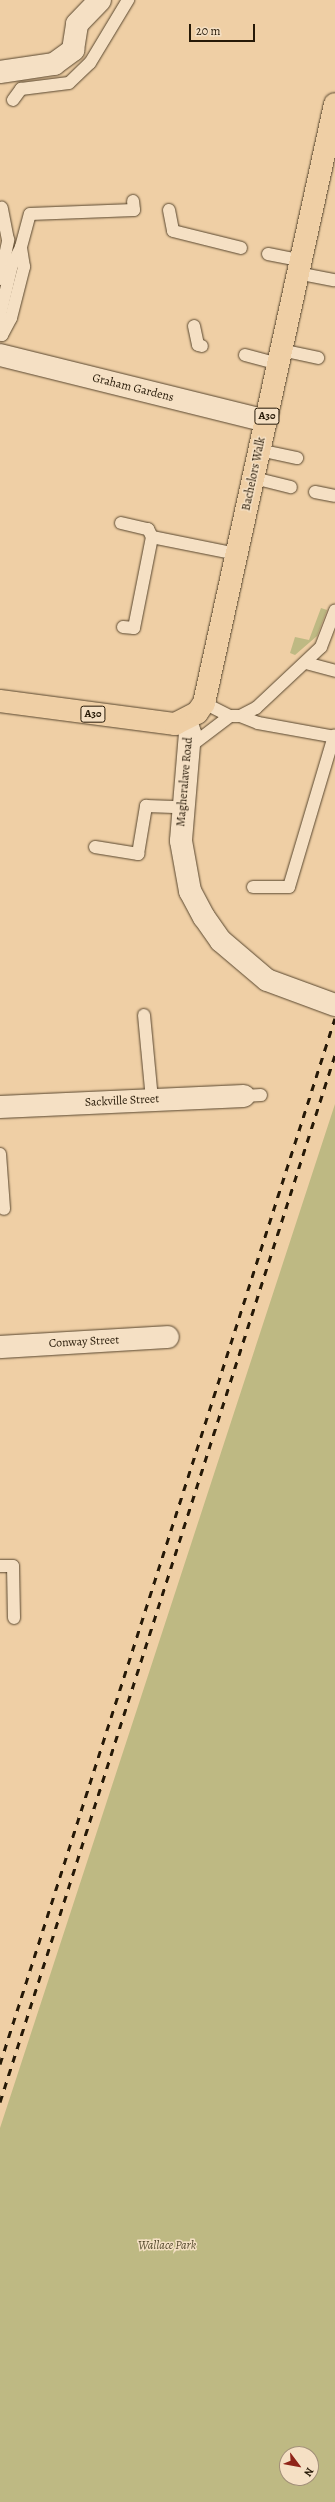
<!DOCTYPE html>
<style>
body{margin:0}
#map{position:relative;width:335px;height:2502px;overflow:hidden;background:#efcfa5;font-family:Alegreya,serif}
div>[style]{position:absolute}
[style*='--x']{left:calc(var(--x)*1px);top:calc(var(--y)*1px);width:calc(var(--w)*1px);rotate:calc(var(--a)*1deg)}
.green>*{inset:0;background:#beb983}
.roads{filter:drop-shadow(0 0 1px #58462e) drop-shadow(0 0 1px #58462e)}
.service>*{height:12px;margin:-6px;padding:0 6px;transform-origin:6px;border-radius:6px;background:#f5e0c4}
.minor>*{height:22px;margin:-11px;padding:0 11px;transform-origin:11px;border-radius:11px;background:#f5e0c4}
.tertiary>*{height:22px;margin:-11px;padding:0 11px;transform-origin:11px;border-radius:11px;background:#f5e0c4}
.primary>*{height:22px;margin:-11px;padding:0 11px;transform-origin:11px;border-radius:11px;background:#efcfa5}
.rail>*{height:3px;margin-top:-1.5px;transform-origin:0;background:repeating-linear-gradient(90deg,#261907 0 7px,transparent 0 14px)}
span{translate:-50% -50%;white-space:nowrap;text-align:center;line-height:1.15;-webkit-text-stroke:3px #f5e0c4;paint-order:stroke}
.shield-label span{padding:1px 3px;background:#f5e0c4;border:1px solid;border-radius:3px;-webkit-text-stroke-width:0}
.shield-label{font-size:11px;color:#261907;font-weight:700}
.street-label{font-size:12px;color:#261907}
.park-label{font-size:12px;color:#54492c;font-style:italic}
.north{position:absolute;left:279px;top:2446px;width:40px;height:40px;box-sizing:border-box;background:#f5e0c4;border:1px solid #a29078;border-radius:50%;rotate:122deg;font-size:11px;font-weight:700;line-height:16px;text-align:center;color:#261907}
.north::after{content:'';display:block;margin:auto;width:14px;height:18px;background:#8f2418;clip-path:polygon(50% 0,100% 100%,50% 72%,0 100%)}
.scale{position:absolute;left:189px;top:24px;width:66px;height:18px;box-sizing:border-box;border:2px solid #261907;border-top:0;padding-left:5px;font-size:12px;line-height:14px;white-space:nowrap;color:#261907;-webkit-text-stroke:3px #f5e0c4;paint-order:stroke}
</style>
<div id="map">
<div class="green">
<div style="clip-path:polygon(321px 608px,327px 610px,317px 636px,295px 655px,290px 653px,295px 637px,309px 640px)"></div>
<div style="clip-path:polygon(evenodd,335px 1104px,335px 2502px,0 2502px,0 2128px,335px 1104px,287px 2454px,311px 2454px,311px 2478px,287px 2478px,287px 2454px)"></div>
</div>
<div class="roads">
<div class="service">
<div style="--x:13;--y:100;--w:14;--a:-54"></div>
<div style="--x:21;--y:89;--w:48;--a:-7.1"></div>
<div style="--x:69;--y:83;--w:29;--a:-44"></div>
<div style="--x:90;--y:63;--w:74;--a:-58.9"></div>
<div style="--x:169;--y:210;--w:21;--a:79"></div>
<div style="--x:173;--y:231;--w:70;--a:14"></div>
<div style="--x:268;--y:254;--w:33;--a:11"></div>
<div style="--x:297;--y:273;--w:38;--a:11"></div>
<div style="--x:0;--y:279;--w:40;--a:-78"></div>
<div style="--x:8;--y:240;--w:33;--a:-101"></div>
<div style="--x:194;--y:326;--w:19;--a:78"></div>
<div style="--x:198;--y:345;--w:4;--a:14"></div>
<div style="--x:2;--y:335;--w:19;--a:-62"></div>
<div style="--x:11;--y:318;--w:53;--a:-75.7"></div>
<div style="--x:24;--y:267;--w:20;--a:-99"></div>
<div style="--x:21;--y:247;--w:34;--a:-75"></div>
<div style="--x:30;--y:214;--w:104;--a:-2.2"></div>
<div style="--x:134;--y:210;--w:9;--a:-96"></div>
<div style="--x:2;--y:335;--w:20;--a:-96"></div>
<div style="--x:0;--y:315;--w:51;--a:-76.5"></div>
<div style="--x:12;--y:265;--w:20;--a:-63"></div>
<div style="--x:281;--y:350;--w:38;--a:12"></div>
<div style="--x:245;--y:355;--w:34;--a:15"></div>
<div style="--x:259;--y:450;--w:39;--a:12"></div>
<div style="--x:254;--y:478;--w:38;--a:14"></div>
<div style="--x:315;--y:492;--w:20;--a:11"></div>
<div style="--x:121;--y:523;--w:28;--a:13"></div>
<div style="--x:148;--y:529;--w:9;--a:63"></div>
<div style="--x:152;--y:537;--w:87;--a:11.3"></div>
<div style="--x:123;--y:627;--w:11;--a:5"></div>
<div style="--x:134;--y:628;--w:93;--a:-78.8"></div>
<div style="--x:306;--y:663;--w:30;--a:15"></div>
<div style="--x:204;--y:703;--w:29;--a:27"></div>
<div style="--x:230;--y:716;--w:10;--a:0"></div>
<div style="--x:240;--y:716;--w:18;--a:-27"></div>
<div style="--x:256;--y:708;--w:89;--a:-43.2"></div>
<div style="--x:321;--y:647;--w:39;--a:-69"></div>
<div style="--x:240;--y:716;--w:19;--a:21"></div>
<div style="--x:258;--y:723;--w:78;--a:10.3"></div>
<div style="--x:188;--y:748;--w:53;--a:-37.3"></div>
<div style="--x:95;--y:847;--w:44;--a:9.2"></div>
<div style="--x:138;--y:854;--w:49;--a:-80.5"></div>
<div style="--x:146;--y:806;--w:35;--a:2"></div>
<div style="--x:253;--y:887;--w:36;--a:0"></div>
<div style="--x:289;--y:887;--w:158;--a:-73.4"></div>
<div style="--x:144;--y:1015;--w:85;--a:84.6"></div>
<div style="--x:244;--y:1096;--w:17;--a:-3"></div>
<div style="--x:0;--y:1154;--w:55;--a:85.8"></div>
<div style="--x:0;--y:1566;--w:13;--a:0"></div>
<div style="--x:13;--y:1566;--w:52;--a:88.9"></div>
</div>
<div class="minor">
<div style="--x:0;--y:72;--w:55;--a:-8.4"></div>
<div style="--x:54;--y:64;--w:24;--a:-36"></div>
<div style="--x:73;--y:50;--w:26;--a:-81"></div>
<div style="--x:77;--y:24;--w:33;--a:-46"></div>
<div style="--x:0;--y:355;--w:274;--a:13.9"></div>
<div style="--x:0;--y:1107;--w:244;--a:-2.6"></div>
<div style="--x:0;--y:1347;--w:168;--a:-3.4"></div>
</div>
<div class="tertiary">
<div style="--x:186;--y:720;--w:14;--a:73"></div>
<div style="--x:190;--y:733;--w:108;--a:94.8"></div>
<div style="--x:181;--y:841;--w:51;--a:79.8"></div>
<div style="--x:190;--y:891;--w:30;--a:62"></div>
<div style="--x:204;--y:917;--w:29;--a:55"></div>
<div style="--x:221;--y:941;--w:60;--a:40.3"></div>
<div style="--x:267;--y:980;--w:72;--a:20.2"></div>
</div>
<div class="primary">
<div style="--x:0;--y:701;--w:177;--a:7.5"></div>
<div style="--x:175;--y:724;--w:25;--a:-27"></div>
<div style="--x:197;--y:713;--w:12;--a:-55"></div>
<div style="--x:204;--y:703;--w:613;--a:-77.66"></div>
</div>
</div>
<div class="rail">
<div style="--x:0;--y:2064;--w:1098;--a:-72.24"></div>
<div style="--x:0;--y:2102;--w:1099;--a:-72.26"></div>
</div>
<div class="shield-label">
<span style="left:267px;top:416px">A30</span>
<span style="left:93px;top:714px">A30</span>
</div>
<div class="street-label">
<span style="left:133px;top:388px;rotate:14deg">Graham Gardens</span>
<span style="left:254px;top:474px;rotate:-78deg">Bachelors Walk</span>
<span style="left:185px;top:782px;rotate:-85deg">Magheralave Road</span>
<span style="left:122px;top:1101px;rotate:-3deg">Sackville Street</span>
<span style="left:84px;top:1342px;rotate:-3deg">Conway Street</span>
</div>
<div class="park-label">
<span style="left:167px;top:2246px">Wallace Park</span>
</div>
<div class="north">N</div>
<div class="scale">20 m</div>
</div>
